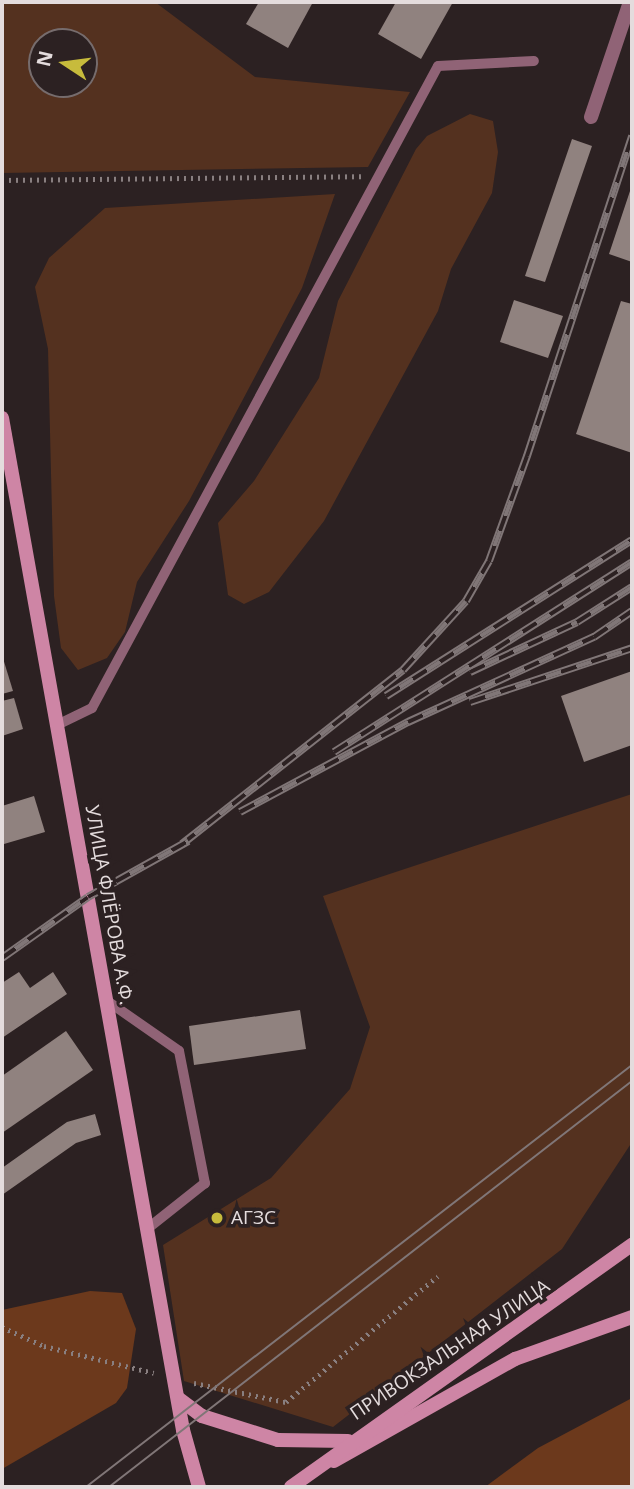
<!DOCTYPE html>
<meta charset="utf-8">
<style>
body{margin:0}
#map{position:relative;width:634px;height:1489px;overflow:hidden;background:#2c2122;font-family:"Open Sans",sans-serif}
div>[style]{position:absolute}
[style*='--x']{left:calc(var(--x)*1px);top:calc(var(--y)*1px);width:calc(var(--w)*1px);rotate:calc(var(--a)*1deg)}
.green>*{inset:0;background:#54311f}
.forest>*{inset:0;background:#6c391c}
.building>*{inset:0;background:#90827f}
.path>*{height:4.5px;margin-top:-2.25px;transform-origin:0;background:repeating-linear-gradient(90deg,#897f80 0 2px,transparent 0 7px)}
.lane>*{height:10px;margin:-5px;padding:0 5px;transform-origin:5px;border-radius:5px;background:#906376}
.street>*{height:14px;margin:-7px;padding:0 7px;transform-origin:7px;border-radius:7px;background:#906376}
.secondary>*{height:14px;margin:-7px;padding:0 7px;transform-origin:7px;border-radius:7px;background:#ce85a5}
.tram>*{height:2px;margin:-1px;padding:0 1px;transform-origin:1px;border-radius:1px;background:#807677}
.rail>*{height:8px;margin-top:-4px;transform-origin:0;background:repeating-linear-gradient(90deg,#2c2122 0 16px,#807677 0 32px);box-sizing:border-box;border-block:2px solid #807677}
.dots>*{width:19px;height:19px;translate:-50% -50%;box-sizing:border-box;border:4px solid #2c2122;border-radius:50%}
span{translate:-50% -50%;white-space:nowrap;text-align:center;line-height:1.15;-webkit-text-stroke:7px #2c2122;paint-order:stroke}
.street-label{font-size:19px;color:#e4dcdd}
.poi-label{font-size:19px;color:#e4dcdd}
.left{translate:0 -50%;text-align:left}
.frame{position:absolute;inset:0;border:4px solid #e4dcdd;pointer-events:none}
.north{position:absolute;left:28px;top:28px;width:70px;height:70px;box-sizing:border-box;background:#2c2122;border:2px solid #766c6d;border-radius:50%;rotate:283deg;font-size:19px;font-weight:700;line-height:28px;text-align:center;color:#e4dcdd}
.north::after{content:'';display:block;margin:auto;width:24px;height:32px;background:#c7bb3c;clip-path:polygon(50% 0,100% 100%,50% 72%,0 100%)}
</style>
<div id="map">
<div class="green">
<div style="clip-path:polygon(evenodd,2px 2px,155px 2px,255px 77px,410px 92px,368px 167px,2px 173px,2px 2px,42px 42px,84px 42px,84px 84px,42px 84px,42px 42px)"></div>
<div style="clip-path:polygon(470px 114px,493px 121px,498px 152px,492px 193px,451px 269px,438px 311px,324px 521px,269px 592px,244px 604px,228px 595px,218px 523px,254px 481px,319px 378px,338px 301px,416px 149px,427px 136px)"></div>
<div style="clip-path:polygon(335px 194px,302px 288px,189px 501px,137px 582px,125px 632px,107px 658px,78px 670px,61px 648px,54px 596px,48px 349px,35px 287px,49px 258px,105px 208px)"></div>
<div style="clip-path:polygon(632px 794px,632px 1142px,562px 1249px,333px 1427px,184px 1381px,163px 1245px,271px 1178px,350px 1089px,370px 1027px,323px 896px)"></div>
</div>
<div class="forest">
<div style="clip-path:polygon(90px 1291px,122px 1293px,136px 1329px,127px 1388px,116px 1403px,2px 1469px,2px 1310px)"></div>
<div style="clip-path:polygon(632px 1398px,632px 1487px,485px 1487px,538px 1448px)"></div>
</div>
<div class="building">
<div style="clip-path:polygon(259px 2px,313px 2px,288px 48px,246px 24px)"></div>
<div style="clip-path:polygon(396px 2px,453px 2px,421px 59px,378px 34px)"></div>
<div style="clip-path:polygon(572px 139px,592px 146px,545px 282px,525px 276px)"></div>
<div style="clip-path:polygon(632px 185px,632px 262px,609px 254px)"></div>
<div style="clip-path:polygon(514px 300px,563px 316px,548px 358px,500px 342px)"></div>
<div style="clip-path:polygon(621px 301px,632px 304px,632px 453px,576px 434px)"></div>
<div style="clip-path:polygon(2px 655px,13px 691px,2px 694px)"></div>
<div style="clip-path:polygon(632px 671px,632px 745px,584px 762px,561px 696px)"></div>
<div style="clip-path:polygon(14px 698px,23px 729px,2px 736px,2px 701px)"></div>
<div style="clip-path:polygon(34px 796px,45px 832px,4px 844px,2px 806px)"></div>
<div style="clip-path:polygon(19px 972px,30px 988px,53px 972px,67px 994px,2px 1038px,2px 983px)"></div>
<div style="clip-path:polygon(300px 1010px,306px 1049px,194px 1065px,189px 1026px)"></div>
<div style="clip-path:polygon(66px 1031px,93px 1070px,2px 1133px,2px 1076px)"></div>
<div style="clip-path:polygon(95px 1114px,101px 1135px,76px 1143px,2px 1195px,2px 1168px,67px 1122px)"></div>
</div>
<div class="path">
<div style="--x:2;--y:180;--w:359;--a:-0.6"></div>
<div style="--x:2;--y:1327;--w:46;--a:24.3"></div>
<div style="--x:44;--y:1346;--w:113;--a:13.8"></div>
<div style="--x:194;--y:1383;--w:94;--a:11.7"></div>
<div style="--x:286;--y:1402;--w:197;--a:-39.7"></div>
</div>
<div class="lane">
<div style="--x:57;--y:725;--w:39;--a:-26"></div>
<div style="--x:92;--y:708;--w:729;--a:-61.68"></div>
<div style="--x:438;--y:66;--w:96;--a:-3"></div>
<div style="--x:106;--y:1000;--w:89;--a:34.9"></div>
<div style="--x:179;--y:1051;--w:135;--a:78.9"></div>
<div style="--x:205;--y:1183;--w:74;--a:141.6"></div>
</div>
<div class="street">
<div style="--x:591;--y:117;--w:121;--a:-71.3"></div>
</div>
<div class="secondary">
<div style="--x:2;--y:418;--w:1028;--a:79.86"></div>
<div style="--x:183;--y:1430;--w:59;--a:74.3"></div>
<div style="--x:178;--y:1398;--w:30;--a:37"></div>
<div style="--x:202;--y:1416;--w:80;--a:17.5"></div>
<div style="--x:278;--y:1440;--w:70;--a:0.8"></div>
<div style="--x:334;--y:1461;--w:208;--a:-29.4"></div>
<div style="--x:515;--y:1359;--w:124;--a:-19.7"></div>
<div style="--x:291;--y:1487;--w:418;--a:-35.4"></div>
</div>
<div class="tram">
<div style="--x:86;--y:1487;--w:690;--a:-37.7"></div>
<div style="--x:109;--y:1487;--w:662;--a:-37.82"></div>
</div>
<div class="rail">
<div style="--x:470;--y:672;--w:118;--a:-25"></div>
<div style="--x:577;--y:622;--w:65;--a:-32.5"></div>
<div style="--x:386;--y:696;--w:291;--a:-32.4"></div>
<div style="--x:470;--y:702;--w:171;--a:-18.4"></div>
<div style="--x:334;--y:752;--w:353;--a:-32.5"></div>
<div style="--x:240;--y:812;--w:191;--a:-28.2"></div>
<div style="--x:408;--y:722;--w:205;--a:-24.6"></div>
<div style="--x:594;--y:637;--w:46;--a:-34.4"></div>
<div style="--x:182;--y:844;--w:281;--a:-38.2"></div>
<div style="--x:403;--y:670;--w:93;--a:-47.6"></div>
<div style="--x:466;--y:601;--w:46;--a:-60.1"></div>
<div style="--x:489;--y:561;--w:112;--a:-70.1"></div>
<div style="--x:527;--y:456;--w:337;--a:-71.8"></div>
<div style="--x:2;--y:958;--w:105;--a:-35.3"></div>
<div style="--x:88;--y:897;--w:115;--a:-29.2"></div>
</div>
<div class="dots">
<div style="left:217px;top:1218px;background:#c7bb3c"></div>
</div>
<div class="street-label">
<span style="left:109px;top:905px;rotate:80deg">УЛИЦА ФЛЁРОВА А.Ф.</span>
<span style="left:450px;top:1350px;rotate:-34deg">ПРИВОКЗАЛЬНАЯ УЛИЦА</span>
</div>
<div class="poi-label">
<span class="left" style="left:231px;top:1218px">АГЗС</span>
</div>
<div class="frame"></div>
<div class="north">N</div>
</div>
